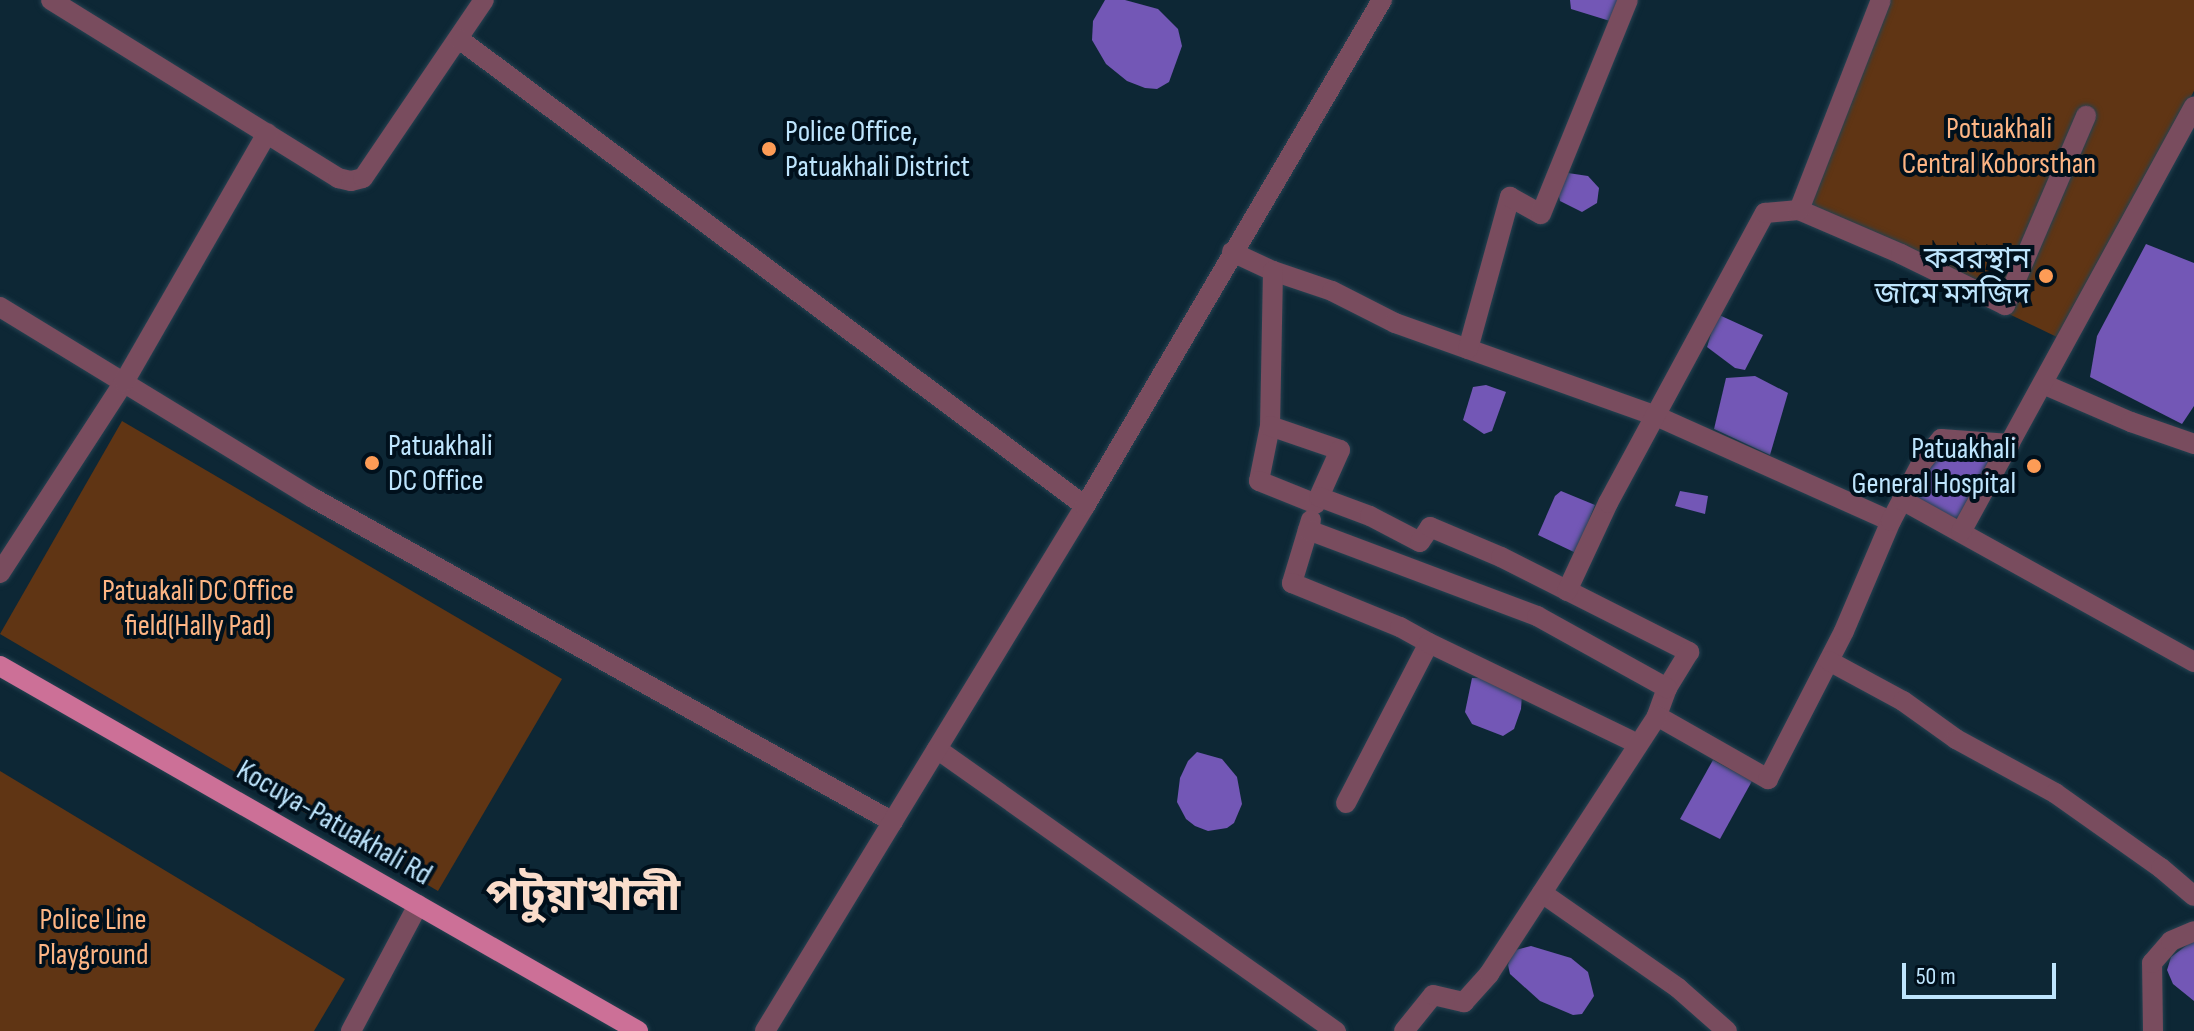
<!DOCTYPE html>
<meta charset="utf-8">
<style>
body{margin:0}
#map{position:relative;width:2194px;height:1031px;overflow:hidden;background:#0d2735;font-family:"Sofia Sans Condensed","Noto Sans Bengali",sans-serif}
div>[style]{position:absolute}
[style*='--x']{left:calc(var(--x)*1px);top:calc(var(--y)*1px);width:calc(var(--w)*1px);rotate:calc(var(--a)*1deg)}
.green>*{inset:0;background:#603514}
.water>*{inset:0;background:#7357b6}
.roads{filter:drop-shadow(0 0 2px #264251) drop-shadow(0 0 2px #264251)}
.minor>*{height:20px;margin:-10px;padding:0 10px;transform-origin:10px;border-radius:10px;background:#794c5e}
.major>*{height:20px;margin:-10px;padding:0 10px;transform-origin:10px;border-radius:10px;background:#cc7097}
.dots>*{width:22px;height:22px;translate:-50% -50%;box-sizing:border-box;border:4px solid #00101c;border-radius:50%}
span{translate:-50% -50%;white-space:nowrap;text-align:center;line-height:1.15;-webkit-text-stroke:8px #00101c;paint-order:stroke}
.park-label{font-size:30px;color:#fdb584}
.poi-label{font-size:30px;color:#bee5fd}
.left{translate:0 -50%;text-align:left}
.right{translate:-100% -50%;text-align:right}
.street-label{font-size:30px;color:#bee5fd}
.town-label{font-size:46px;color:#faddcb;font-weight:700}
.scale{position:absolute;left:1902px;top:963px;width:154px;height:36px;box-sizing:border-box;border:4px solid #bee5fd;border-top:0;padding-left:10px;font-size:24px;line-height:28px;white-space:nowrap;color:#bee5fd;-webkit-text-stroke:6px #00101c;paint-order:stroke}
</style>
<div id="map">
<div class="green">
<div style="clip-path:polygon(1890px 0,2194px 0,2194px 91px,2061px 339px,1800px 214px)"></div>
<div style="clip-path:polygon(122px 421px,562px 679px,438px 891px,0 634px)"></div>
<div style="clip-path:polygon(0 771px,345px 979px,314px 1031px,0 1031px)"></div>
</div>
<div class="water">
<div style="clip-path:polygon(1105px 0,1125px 0,1158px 9px,1178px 29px,1182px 46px,1169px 82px,1157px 89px,1145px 88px,1127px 81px,1106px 64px,1092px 40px,1093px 21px)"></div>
<div style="clip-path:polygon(1570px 0,1623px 0,1610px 21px,1571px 9px)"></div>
<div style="clip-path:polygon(1568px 173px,1588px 176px,1599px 188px,1597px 203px,1582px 212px,1560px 201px,1556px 183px)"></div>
<div style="clip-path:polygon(2146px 244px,2194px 263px,2194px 406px,2182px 424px,2090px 377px,2097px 336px)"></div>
<div style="clip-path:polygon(1717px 314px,1763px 335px,1745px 370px,1735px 368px,1707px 347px)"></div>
<div style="clip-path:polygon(1755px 376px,1788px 393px,1770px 455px,1714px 429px,1726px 378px)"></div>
<div style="clip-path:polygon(1486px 385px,1506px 392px,1492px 431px,1484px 434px,1463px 420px,1473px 387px)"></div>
<div style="clip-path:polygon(1947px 444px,1973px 447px,1988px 454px,1990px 465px,1960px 521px,1914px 499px,1926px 465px)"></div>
<div style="clip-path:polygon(1561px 491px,1595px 505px,1576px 553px,1538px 535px,1555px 496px)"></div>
<div style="clip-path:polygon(1680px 491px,1708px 496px,1705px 514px,1675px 506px)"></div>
<div style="clip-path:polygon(1472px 678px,1489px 678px,1522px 695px,1521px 709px,1514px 729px,1503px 736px,1472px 724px,1465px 712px)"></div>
<div style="clip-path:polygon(1197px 752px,1222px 759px,1237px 777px,1242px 804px,1234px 823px,1227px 828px,1208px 831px,1195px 826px,1186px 819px,1177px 802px,1180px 778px,1188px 761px)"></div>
<div style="clip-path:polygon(1713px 760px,1752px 781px,1720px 839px,1680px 819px)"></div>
<div style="clip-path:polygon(2191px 942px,2194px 942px,2194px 1001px,2173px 984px,2167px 970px,2171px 957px)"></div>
<div style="clip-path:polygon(1531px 946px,1571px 958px,1588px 972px,1594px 996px,1582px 1014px,1573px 1015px,1540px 1001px,1510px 974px,1508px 965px,1512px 951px)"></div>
</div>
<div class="roads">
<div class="minor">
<div style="--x:51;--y:0;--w:338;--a:31.8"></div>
<div style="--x:338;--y:178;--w:13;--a:13"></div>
<div style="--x:351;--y:181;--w:12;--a:-14"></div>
<div style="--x:363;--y:178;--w:215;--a:-55.8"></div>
<div style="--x:459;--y:39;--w:781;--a:36.72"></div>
<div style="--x:1799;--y:210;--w:111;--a:23.3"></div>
<div style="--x:1901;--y:254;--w:116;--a:26.1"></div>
<div style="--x:2005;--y:305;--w:206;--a:-66.8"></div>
<div style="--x:1232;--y:252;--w:45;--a:24.9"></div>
<div style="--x:1273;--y:271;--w:62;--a:18.7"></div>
<div style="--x:1332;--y:291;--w:71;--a:26.9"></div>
<div style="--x:1395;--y:323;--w:277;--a:19.6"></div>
<div style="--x:1656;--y:416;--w:257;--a:24.1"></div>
<div style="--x:1273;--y:271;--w:155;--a:91.1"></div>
<div style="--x:1270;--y:426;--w:56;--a:101.3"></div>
<div style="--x:1259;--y:481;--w:61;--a:22"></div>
<div style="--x:0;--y:307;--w:367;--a:31.4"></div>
<div style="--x:313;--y:498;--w:664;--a:29.19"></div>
<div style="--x:1468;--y:349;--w:158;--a:-74.6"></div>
<div style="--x:1510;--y:197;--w:35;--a:29"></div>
<div style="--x:1541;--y:214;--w:231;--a:-67.9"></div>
<div style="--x:2043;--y:384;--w:96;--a:23.4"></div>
<div style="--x:2131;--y:422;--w:67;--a:19.2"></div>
<div style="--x:1270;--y:426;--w:74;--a:18.9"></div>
<div style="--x:1340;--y:450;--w:51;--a:114.1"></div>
<div style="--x:1319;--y:497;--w:54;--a:20.4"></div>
<div style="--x:1370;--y:516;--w:56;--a:27.5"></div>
<div style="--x:1420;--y:542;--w:18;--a:-56"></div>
<div style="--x:1430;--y:527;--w:77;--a:22.9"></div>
<div style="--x:1501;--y:557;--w:211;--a:26.8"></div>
<div style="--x:1689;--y:652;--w:42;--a:121.4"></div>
<div style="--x:1667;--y:688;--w:30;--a:110"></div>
<div style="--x:1657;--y:716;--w:128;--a:29.6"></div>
<div style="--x:1768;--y:779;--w:166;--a:-62.8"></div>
<div style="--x:1844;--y:631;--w:120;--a:-66.9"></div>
<div style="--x:1891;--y:521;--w:67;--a:-62.3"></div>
<div style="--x:1922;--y:462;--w:30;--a:-50"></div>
<div style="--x:1941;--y:439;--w:69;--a:4.1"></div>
<div style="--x:1902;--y:500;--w:334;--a:29"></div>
<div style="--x:1311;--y:520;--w:66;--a:106.8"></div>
<div style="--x:1292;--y:583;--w:117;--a:22.2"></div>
<div style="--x:1400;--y:627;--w:33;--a:29"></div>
<div style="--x:1308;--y:530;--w:245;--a:20.6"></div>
<div style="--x:1537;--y:616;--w:149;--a:29"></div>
<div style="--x:1961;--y:532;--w:485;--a:-61.3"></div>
<div style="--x:0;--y:573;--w:228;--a:-57"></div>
<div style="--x:124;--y:382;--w:287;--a:-60.1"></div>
<div style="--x:1567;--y:591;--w:97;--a:-65"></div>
<div style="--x:1608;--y:503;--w:330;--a:-61.6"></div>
<div style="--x:1765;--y:213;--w:34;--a:-5"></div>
<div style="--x:1799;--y:210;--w:225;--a:-68.7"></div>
<div style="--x:1829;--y:661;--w:84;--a:28.4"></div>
<div style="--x:1903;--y:701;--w:65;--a:35.6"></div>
<div style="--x:1956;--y:739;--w:113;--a:28.6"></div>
<div style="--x:2055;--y:793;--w:130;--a:35.3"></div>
<div style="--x:2161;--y:868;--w:43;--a:40.3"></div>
<div style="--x:937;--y:749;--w:489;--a:35.3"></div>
<div style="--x:1346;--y:803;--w:180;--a:-62.6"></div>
<div style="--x:1429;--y:643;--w:223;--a:25.8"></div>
<div style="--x:1542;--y:893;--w:166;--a:34.9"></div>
<div style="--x:1678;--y:988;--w:65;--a:41.3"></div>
<div style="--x:351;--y:1031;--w:143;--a:-62"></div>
<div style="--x:765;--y:1031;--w:615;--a:-58.64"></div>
<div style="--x:1085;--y:506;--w:587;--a:-59.59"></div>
<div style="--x:1404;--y:1031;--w:46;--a:-51.1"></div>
<div style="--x:1433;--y:995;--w:32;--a:13"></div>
<div style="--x:1464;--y:1002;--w:38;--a:-48"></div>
<div style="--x:1489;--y:974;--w:308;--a:-56.9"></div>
<div style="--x:2153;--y:1031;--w:68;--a:-90.8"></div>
<div style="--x:2152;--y:963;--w:29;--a:-49"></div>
<div style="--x:2171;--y:941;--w:25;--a:-23"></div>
</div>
<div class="major">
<div style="--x:0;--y:666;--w:735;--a:29.77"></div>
</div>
</div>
<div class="dots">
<div style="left:769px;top:149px;background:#fd9c56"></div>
<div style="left:2046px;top:276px;background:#fd9c56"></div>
<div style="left:372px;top:463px;background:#fd9c56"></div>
<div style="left:2034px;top:466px;background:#fd9c56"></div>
</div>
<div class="park-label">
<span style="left:1999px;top:146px">Potuakhali<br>Central Koborsthan</span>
<span style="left:198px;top:608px">Patuakali DC Office<br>field(Hally Pad)</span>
<span style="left:93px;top:937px">Police Line<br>Playground</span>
</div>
<div class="poi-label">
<span class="left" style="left:785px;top:149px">Police Office,<br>Patuakhali District</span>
<span class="right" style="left:2030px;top:276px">কবরস্থান<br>জামে মসজিদ</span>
<span class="left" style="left:388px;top:463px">Patuakhali<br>DC Office</span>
<span class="right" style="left:2016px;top:466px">Patuakhali<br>General Hospital</span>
</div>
<div class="street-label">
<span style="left:334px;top:823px;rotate:30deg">Kocuya-Patuakhali Rd</span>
</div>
<div class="town-label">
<span style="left:583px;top:897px">পটুয়াখালী</span>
</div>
<div class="scale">50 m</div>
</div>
